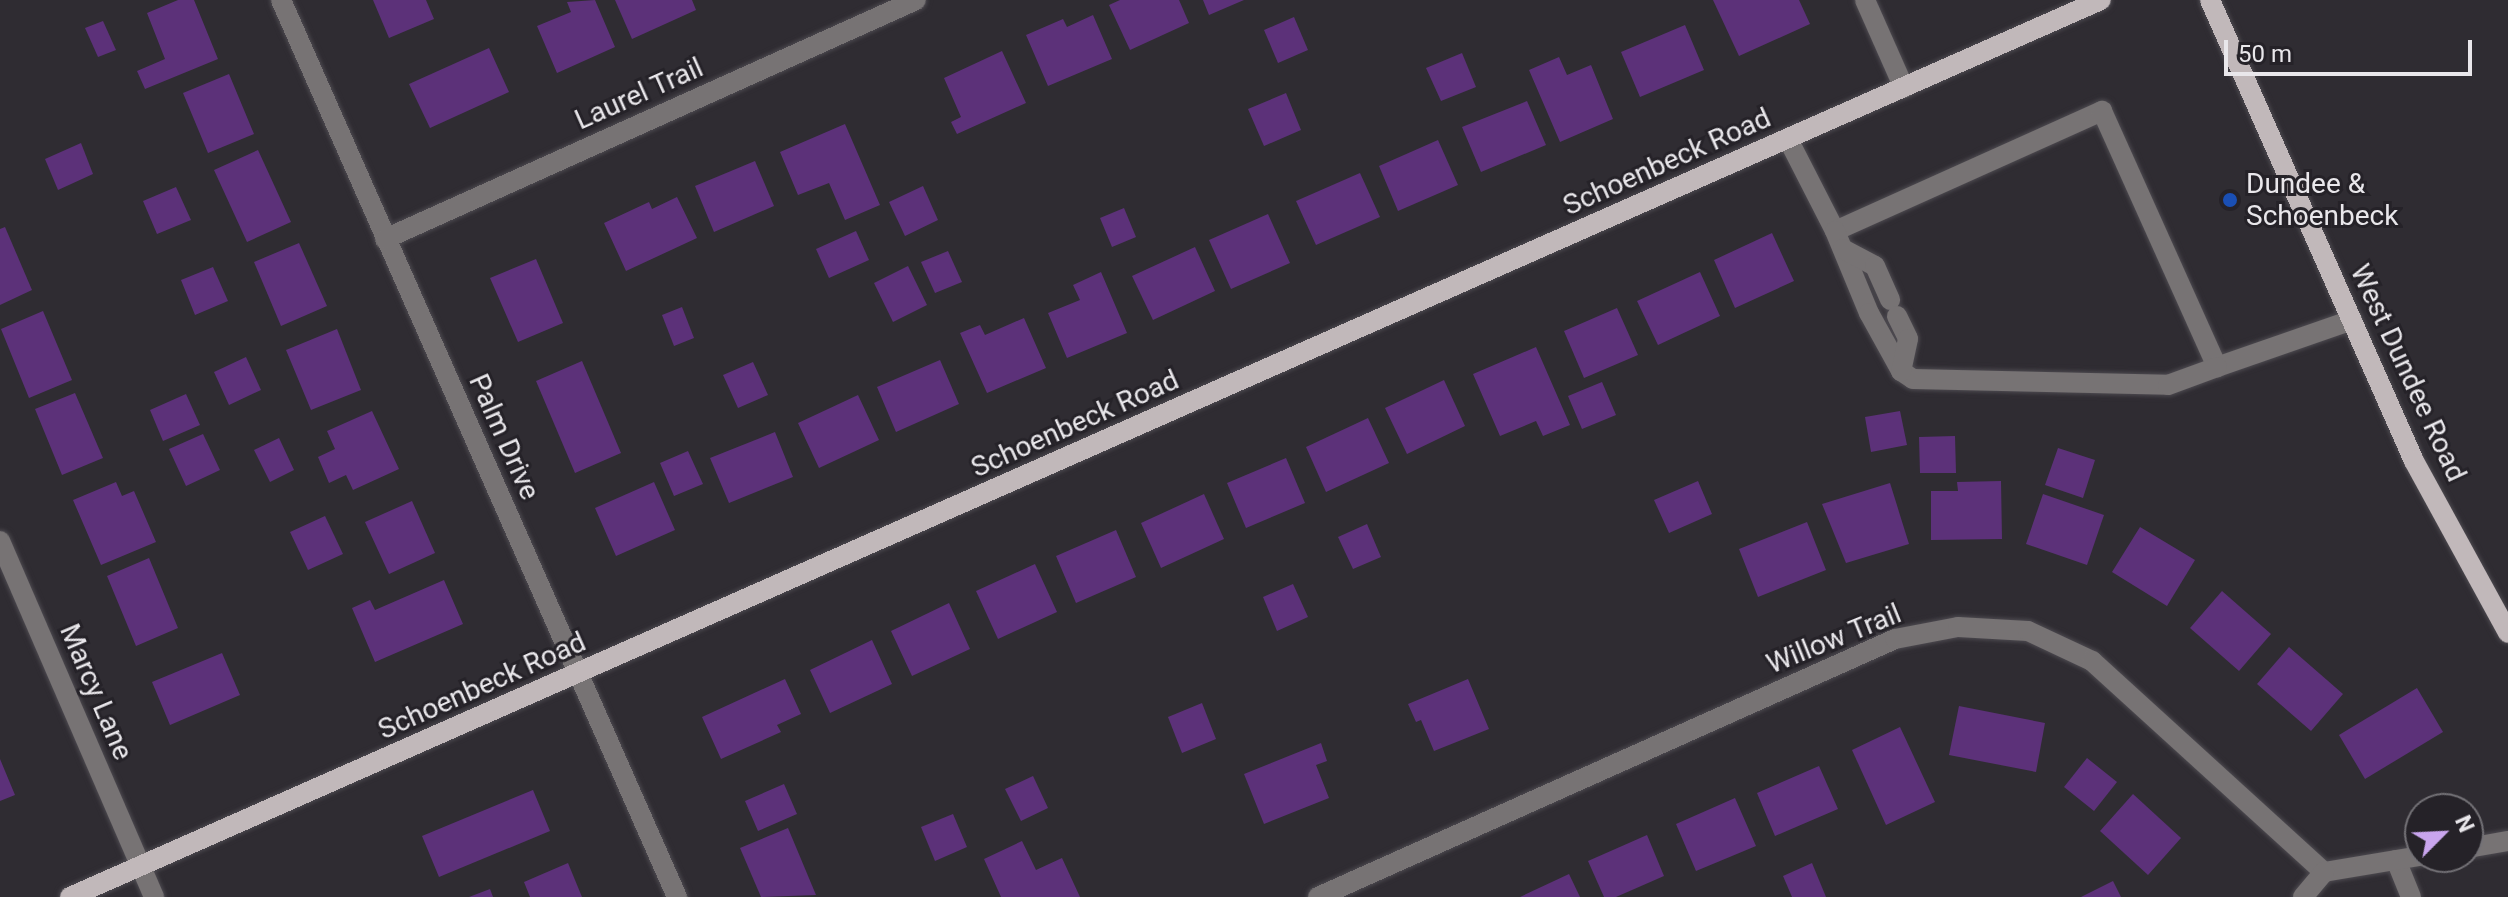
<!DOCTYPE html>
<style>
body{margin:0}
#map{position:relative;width:2508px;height:897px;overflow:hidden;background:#2f2c32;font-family:Roboto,sans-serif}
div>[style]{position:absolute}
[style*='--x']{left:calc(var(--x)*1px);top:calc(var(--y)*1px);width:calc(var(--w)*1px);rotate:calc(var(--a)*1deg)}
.building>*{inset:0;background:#5c3179}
.roads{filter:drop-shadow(0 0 2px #4d4a50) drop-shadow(0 0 2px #4d4a50)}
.minor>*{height:20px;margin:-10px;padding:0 10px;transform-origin:10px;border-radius:10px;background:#777374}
.major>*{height:20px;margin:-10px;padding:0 10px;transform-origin:10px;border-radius:10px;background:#c1b8ba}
.dots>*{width:22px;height:22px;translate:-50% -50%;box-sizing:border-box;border:4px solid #252228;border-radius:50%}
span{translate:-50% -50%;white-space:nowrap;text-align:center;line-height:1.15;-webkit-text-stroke:6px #252228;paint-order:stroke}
.street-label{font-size:28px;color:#e9e7eb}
.poi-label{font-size:28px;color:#e9e7eb}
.left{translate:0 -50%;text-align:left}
.north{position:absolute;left:2404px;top:793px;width:80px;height:80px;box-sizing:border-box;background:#252228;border:2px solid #737176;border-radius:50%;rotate:66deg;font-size:22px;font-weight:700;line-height:32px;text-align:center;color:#e9e7eb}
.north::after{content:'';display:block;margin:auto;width:28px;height:36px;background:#c9a5ee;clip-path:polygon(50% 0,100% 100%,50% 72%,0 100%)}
.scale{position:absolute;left:2224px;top:40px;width:248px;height:36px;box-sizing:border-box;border:4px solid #e9e7eb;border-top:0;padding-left:10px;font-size:24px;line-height:28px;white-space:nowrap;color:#e9e7eb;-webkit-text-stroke:6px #252228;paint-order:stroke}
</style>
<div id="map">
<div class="building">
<div style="clip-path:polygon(178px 0,194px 0,218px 59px,145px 89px,137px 71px,165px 59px,147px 13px)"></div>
<div style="clip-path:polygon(373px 0,426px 0,434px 19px,389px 38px)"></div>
<div style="clip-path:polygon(595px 0,615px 47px,557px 73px,537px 26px,571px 12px,567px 2px)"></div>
<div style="clip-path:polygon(615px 0,692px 0,696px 10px,632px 39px)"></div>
<div style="clip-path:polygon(1120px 0,1179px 0,1189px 23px,1130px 50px,1109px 5px)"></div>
<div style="clip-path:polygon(1203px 0,1244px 0,1209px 15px)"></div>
<div style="clip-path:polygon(1713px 0,1799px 0,1810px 24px,1739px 56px)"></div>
<div style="clip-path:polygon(1093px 15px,1112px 59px,1048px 86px,1026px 35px,1063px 19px,1067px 27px)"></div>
<div style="clip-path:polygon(1294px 17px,1308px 50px,1278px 63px,1264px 30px)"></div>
<div style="clip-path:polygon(103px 21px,116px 50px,98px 57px,85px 28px)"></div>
<div style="clip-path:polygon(1685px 25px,1704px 70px,1640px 97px,1621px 52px)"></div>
<div style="clip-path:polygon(489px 48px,509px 92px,430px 128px,409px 84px)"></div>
<div style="clip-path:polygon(1002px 51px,1026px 103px,957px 134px,951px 122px,961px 117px,944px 78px)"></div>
<div style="clip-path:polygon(1462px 53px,1476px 87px,1441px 101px,1426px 68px)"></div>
<div style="clip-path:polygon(1559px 57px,1567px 75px,1591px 65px,1613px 119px,1560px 142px,1529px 70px)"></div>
<div style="clip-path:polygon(229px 74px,254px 134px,208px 153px,183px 93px)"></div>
<div style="clip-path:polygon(1286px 93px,1301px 130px,1264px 146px,1248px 109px)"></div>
<div style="clip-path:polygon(1527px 101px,1546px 145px,1481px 172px,1462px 127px)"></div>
<div style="clip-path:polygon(845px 124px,880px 205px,845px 220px,829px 183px,798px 195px,780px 152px)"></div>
<div style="clip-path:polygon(1438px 140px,1458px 185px,1398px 211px,1379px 166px)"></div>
<div style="clip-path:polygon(81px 143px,93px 174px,58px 190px,45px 159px)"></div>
<div style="clip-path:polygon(258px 150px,291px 222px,247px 242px,214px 170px)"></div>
<div style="clip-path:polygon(755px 161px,774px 206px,714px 232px,695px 186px)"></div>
<div style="clip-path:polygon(1360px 173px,1380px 217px,1316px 245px,1296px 201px)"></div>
<div style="clip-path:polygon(923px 186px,938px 220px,905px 236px,889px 202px)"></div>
<div style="clip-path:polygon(176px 187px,191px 220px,157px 234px,143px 201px)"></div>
<div style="clip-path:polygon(677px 197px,697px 238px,626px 271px,604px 223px,649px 202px,652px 209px)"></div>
<div style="clip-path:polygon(1124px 208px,1136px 237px,1112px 247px,1100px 218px)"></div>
<div style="clip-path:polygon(1268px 214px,1290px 263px,1231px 289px,1209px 240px)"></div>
<div style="clip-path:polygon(5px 227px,32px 290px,0 305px,0 229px)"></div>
<div style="clip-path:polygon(856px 231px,869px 260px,829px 278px,816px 249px)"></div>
<div style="clip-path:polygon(1772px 233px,1794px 281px,1735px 308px,1714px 260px)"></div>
<div style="clip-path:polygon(299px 243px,327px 306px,281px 326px,254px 262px)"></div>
<div style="clip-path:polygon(1195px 247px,1215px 291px,1153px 320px,1132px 276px)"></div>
<div style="clip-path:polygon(948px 251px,962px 282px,935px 293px,921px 262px)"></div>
<div style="clip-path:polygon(536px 259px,563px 323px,518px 342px,490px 278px)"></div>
<div style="clip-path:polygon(908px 266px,927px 305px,893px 322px,874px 283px)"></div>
<div style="clip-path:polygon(213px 267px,228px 301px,195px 315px,181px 280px)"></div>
<div style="clip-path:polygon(1101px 272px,1127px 333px,1067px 358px,1048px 313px,1080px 300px,1073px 285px)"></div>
<div style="clip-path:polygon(1700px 272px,1720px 316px,1658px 345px,1637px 301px)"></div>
<div style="clip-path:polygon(682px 307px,694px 338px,674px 346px,662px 315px)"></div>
<div style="clip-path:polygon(1617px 308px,1638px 355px,1584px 378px,1564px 331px)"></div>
<div style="clip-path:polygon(43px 311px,72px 380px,29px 398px,1px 329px)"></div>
<div style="clip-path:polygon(1024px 318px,1046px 368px,987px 393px,960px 333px,980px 325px,985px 335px)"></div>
<div style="clip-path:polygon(337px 329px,361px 390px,311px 410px,286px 350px)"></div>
<div style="clip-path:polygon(1536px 347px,1570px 425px,1543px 436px,1536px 421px,1500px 436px,1473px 374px)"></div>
<div style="clip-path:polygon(246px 357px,261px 390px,229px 405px,214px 372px)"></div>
<div style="clip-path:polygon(940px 360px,959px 404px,896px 432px,877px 387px)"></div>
<div style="clip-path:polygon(582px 361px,621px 453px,575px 473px,536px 381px)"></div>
<div style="clip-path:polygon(753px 362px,768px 395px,738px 408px,723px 375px)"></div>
<div style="clip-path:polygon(1444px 380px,1465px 426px,1407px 454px,1385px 408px)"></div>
<div style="clip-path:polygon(1602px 382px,1616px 415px,1582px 429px,1568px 396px)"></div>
<div style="clip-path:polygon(75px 393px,103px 458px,62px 475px,35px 409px)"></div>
<div style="clip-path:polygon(186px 394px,200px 425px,163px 441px,150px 410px)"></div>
<div style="clip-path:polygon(858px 395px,879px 440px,819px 468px,798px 423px)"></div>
<div style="clip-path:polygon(372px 411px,399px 469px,353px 490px,346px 475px,329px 483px,318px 457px,335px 449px,327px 431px)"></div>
<div style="clip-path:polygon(1900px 411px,1907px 445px,1871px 452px,1865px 417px)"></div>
<div style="clip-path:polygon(1368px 418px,1389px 463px,1326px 492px,1306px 447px)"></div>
<div style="clip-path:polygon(775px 432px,793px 477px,729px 503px,710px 458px)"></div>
<div style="clip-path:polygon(203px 434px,220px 470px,186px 486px,169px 449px)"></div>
<div style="clip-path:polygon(1955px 436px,1956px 473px,1920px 473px,1919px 437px)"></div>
<div style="clip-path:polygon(279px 438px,294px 470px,270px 482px,254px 450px)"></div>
<div style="clip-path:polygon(2058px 448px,2095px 460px,2083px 498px,2045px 485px)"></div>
<div style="clip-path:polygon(688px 451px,703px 484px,674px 496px,660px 463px)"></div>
<div style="clip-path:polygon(1286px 458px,1305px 503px,1246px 528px,1227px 483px)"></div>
<div style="clip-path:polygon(1698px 481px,1712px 514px,1669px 533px,1654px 500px)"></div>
<div style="clip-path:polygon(2001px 481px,2002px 539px,1931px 540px,1931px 491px,1958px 491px,1957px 482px)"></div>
<div style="clip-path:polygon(116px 482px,122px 496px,134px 491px,156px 542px,101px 565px,73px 500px)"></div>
<div style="clip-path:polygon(654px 482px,675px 530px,616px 556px,595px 508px)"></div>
<div style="clip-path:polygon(1890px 483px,1909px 544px,1846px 563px,1822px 504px)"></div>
<div style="clip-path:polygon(1204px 494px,1224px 539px,1161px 568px,1141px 523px)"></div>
<div style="clip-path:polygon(2043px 494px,2104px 515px,2087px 565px,2026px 544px)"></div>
<div style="clip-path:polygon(412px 501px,435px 553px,389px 574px,365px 522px)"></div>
<div style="clip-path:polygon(325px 516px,343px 554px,308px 570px,290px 532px)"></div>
<div style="clip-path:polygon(1807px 522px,1826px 570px,1758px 597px,1739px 549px)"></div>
<div style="clip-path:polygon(1367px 524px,1381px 557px,1353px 569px,1338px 537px)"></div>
<div style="clip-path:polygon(2140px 527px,2195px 560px,2167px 606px,2112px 572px)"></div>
<div style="clip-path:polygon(1116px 530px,1136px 577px,1076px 603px,1056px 556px)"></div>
<div style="clip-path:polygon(149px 558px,178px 628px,136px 646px,107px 576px)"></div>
<div style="clip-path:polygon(1035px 564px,1057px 612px,998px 639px,976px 591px)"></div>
<div style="clip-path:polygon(444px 580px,463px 624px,375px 662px,352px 608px,370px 600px,375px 610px)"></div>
<div style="clip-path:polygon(1293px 584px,1308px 617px,1277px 631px,1263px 597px)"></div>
<div style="clip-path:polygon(2222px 591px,2271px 634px,2239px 671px,2190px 628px)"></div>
<div style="clip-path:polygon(949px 603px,970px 649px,912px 676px,891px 631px)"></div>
<div style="clip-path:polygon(872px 640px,892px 684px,830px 713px,810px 670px)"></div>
<div style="clip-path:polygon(2289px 647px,2343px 694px,2311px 731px,2257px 684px)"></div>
<div style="clip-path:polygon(222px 653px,240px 695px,170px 725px,152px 682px)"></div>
<div style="clip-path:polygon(785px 679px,801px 714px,777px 725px,781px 732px,721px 759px,702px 717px)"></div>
<div style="clip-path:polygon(1468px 679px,1489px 729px,1434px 751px,1421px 720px,1416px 722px,1408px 704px)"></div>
<div style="clip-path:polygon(2417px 688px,2443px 732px,2365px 779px,2339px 735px)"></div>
<div style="clip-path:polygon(1202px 703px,1216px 739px,1182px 753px,1168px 717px)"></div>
<div style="clip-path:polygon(1959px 706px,2045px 723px,2036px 772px,1949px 755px)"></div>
<div style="clip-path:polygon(1900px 727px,1935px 802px,1886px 825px,1852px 750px)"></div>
<div style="clip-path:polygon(1321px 743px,1327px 761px,1316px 765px,1329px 798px,1264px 824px,1244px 774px)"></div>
<div style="clip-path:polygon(2087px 758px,2117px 782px,2094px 811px,2064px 787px)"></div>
<div style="clip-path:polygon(0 759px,15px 795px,0 801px)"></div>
<div style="clip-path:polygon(1819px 766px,1838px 809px,1775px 836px,1757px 793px)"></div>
<div style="clip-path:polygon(1033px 776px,1048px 808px,1021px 821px,1005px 789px)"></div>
<div style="clip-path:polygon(784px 784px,797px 814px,758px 831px,745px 801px)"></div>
<div style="clip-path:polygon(533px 790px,550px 831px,439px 877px,422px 836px)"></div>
<div style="clip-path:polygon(2133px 794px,2181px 838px,2148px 875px,2100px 831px)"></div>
<div style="clip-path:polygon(1735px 798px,1756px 846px,1696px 871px,1676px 824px)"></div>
<div style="clip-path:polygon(953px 814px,967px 847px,935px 861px,921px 827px)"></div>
<div style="clip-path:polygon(788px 828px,816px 895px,761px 897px,740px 848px)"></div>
<div style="clip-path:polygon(1647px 835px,1664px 876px,1616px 897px,1604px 897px,1588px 861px)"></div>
<div style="clip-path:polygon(1022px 841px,1036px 870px,1062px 858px,1080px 897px,1001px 897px,984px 859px)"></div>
<div style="clip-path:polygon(568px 863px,582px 897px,530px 897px,524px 882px)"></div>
<div style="clip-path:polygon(1812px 863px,1826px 897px,1792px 897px,1783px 876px)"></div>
<div style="clip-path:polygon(1569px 874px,1580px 897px,1520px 897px)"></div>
<div style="clip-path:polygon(2113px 881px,2121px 897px,2081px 897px)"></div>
<div style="clip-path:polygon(490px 889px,493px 897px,469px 897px)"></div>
</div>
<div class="roads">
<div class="minor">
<div style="--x:281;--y:0;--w:981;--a:66.18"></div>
<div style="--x:1865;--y:0;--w:96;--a:66.1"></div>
<div style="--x:1788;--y:139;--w:103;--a:62.9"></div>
<div style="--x:1835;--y:231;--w:293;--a:-24.2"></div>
<div style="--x:2102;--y:111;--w:281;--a:65.8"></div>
<div style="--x:2217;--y:367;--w:143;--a:-19.2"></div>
<div style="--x:1835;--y:231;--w:89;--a:67.5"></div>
<div style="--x:1869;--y:313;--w:66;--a:61.1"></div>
<div style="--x:1901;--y:371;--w:14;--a:34"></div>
<div style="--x:1913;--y:379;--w:255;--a:1.3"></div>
<div style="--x:2168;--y:385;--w:52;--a:-20.2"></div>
<div style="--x:385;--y:239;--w:582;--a:-24.23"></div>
<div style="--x:1843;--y:249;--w:36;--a:28"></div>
<div style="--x:1875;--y:266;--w:37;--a:66"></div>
<div style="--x:1897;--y:316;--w:25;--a:64"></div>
<div style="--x:1908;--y:339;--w:33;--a:102"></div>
<div style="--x:0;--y:541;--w:388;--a:66.6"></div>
<div style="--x:2468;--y:848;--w:41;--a:-9.9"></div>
<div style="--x:2396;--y:860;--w:40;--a:68"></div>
<div style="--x:1318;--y:897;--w:632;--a:-24.09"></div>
<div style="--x:1895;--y:639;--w:64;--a:-10.8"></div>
<div style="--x:1958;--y:627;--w:70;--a:3.3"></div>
<div style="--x:2028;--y:631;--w:71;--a:25.1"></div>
<div style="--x:2092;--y:661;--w:314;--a:42.3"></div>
<div style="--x:2324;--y:872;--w:97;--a:-9.5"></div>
<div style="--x:2303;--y:897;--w:33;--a:-50"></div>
</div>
<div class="major">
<div style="--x:2210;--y:0;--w:504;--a:66.13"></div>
<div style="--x:2414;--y:461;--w:196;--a:61.3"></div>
<div style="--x:70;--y:897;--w:2220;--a:-23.83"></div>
</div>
</div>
<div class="dots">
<div style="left:2230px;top:200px;background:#1a4fb4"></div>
</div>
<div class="street-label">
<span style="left:639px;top:94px;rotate:-24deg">Laurel Trail</span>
<span style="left:1667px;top:162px;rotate:-24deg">Schoenbeck Road</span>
<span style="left:2408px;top:373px;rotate:65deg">West Dundee Road</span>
<span style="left:1075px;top:424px;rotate:-24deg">Schoenbeck Road</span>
<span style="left:504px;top:437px;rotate:66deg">Palm Drive</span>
<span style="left:1834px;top:639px;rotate:-22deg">Willow Trail</span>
<span style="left:482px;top:686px;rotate:-24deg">Schoenbeck Road</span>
<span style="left:96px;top:692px;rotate:67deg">Marcy Lane</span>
</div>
<div class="poi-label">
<span class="left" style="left:2246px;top:200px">Dundee &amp;<br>Schoenbeck</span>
</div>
<div class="north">N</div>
<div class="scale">50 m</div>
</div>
